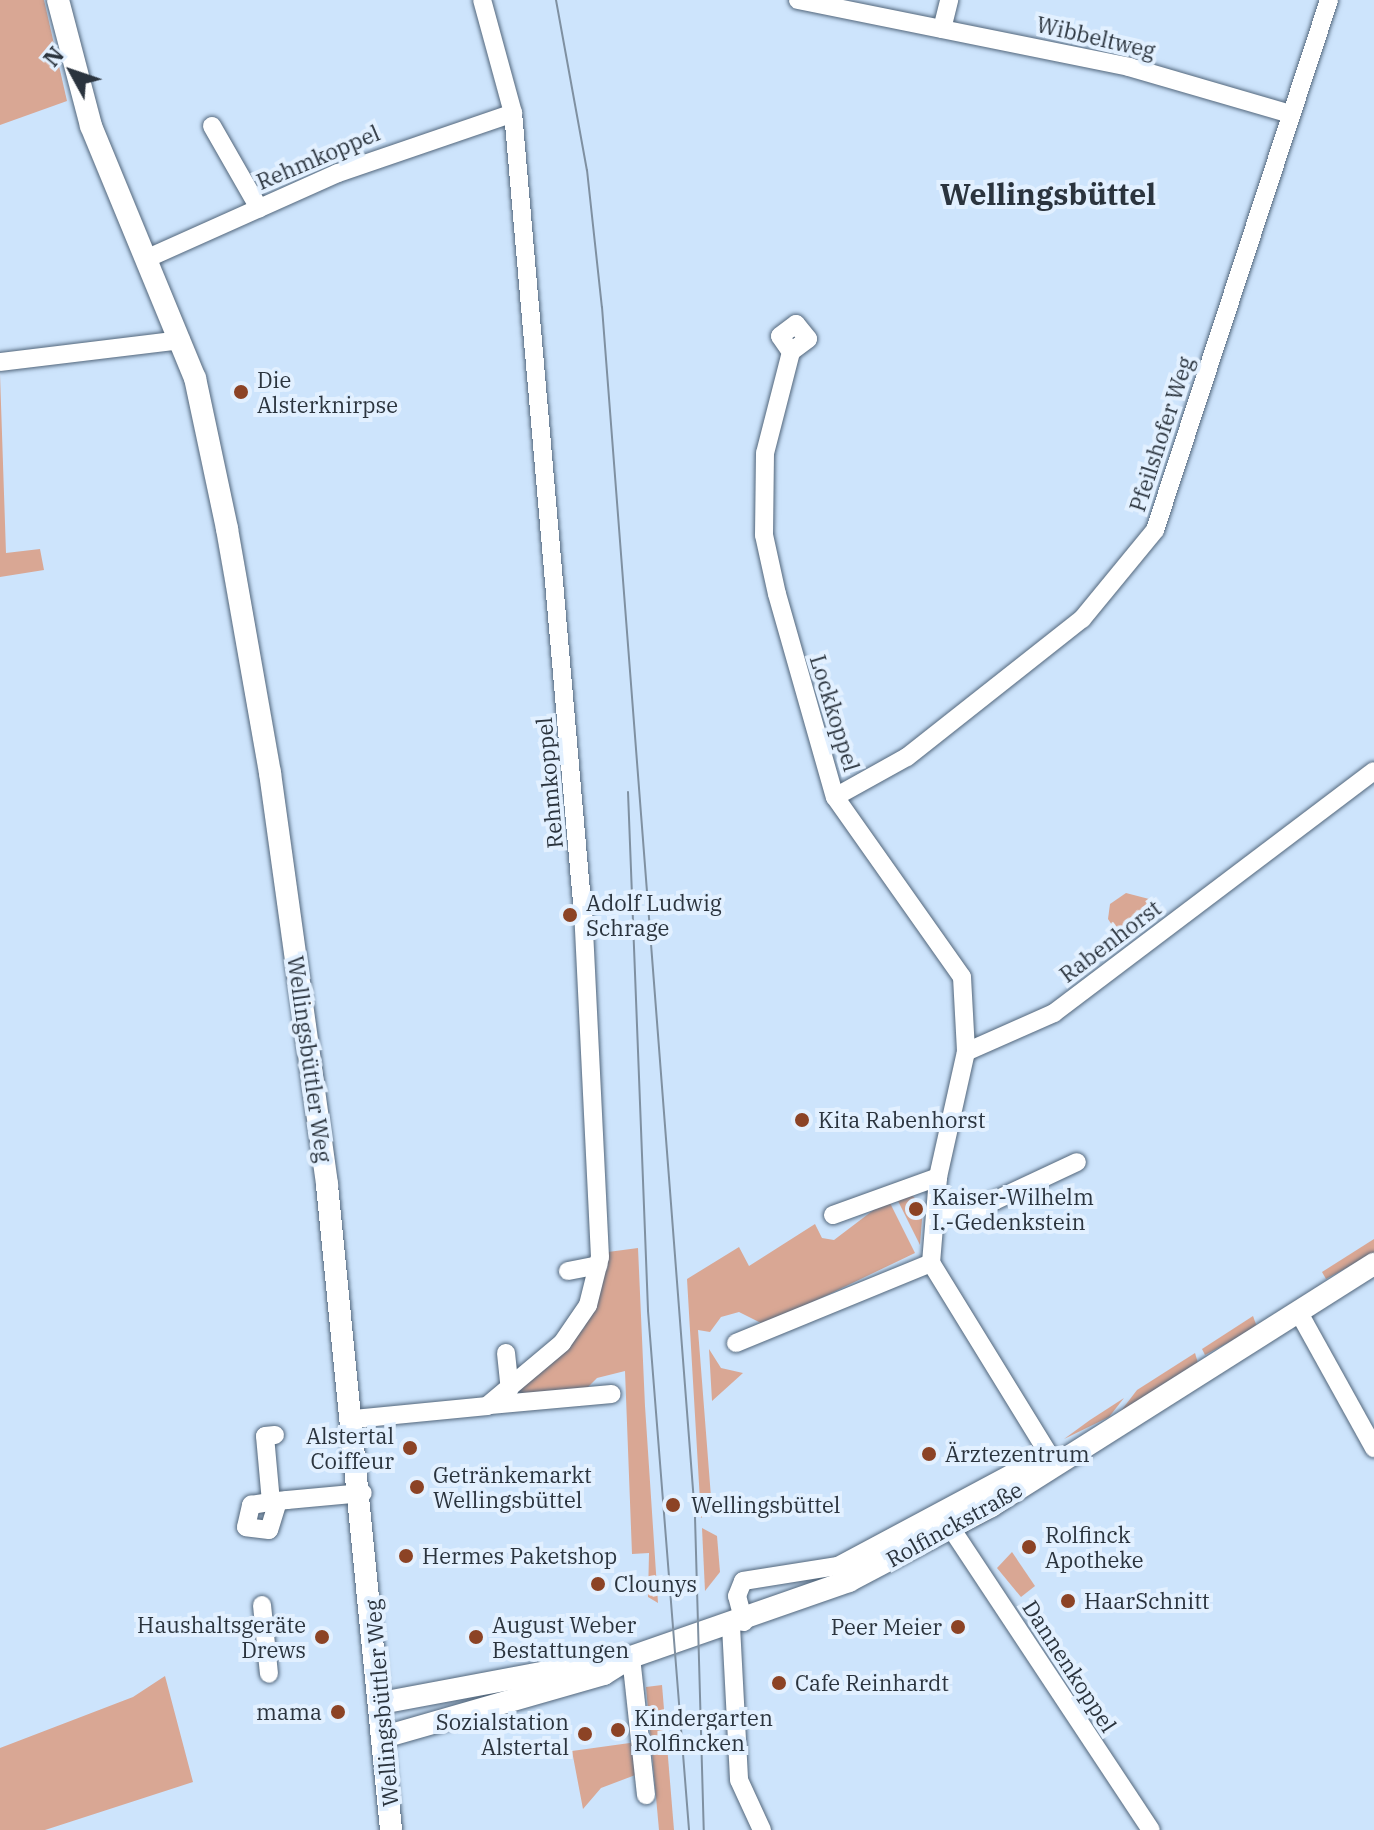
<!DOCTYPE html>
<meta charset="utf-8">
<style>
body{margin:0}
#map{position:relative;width:1374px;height:1830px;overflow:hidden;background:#cde4fc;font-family:"IBM Plex Serif",serif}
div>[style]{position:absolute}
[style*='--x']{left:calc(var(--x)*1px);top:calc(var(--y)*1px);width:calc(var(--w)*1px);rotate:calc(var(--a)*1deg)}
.green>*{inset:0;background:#d9a794}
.roads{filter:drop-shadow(0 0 2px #52667b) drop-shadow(0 0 2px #52667b)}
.minor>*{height:18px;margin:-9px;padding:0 9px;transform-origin:9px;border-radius:9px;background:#fff}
.major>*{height:22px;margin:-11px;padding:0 11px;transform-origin:11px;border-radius:11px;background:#fff}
.tram>*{height:2px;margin:-1px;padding:0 1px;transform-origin:1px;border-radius:1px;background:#7f90a1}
.dots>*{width:22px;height:22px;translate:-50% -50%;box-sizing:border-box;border:4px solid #e2f0ff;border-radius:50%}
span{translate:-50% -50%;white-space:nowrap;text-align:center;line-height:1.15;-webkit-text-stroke:8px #e2f0ff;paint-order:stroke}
.street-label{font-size:22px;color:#2b343e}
.poi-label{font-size:22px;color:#2b343e}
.left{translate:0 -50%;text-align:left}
.right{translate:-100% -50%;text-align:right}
.district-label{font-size:30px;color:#2b343e;font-weight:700}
.north{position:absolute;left:32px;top:32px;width:80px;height:80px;-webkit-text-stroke:6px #e2f0ff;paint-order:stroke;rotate:310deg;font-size:22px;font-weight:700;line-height:32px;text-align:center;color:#2b343e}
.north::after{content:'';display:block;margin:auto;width:28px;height:36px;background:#2b343e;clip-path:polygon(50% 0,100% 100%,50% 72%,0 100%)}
</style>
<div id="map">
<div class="green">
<div style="clip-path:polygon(0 0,44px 0,67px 101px,0 125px)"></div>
<div style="clip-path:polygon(0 374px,6px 553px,40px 549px,44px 570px,0 577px)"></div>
<div style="clip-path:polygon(1126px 893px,1149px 899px,1161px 915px,1124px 943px,1108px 919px,1110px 904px)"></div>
<div style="clip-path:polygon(911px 1194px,923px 1207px,920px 1245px,896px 1197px)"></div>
<div style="clip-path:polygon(888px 1199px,915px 1253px,765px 1325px,739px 1312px,721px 1317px,710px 1332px,698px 1330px,712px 1510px,701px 1518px,687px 1279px,739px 1247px,749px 1266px,815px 1224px,822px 1238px,834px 1240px)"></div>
<div style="clip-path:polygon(1374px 1239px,1374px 1253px,1326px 1279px,1322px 1272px)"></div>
<div style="clip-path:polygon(638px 1248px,645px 1406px,658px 1603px,648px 1597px,649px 1553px,632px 1554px,625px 1371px,597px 1378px,584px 1391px,515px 1395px,584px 1328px,608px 1252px)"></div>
<div style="clip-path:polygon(1253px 1316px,1257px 1327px,1205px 1355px,1202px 1349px)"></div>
<div style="clip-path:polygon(709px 1349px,721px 1368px,743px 1373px,712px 1401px)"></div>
<div style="clip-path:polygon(1195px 1353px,1198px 1363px,1117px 1416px,1137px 1390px)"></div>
<div style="clip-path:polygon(1124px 1398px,1109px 1417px,1064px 1439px,1090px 1420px)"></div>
<div style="clip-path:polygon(702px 1528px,717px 1536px,720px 1572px,705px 1591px)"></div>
<div style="clip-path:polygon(1012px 1552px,1035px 1586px,1021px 1597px,997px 1568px)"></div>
<div style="clip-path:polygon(165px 1676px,193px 1782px,45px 1830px,0 1830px,0 1748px,133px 1697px)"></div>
<div style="clip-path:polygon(662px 1685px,674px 1830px,659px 1830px,646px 1687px)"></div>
<div style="clip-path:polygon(637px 1742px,638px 1774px,601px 1788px,583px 1809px,572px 1751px)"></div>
</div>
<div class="roads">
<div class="minor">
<div style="--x:798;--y:0;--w:338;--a:11.4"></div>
<div style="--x:1129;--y:67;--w:165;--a:16.2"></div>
<div style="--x:942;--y:29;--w:30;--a:-76"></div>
<div style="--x:212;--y:126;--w:95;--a:60.2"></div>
<div style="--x:148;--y:258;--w:208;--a:-24.1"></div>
<div style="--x:338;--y:173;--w:185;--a:-18.9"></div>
<div style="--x:791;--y:352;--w:19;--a:-125"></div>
<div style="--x:780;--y:336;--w:20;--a:-37"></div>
<div style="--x:796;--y:324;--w:19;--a:51"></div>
<div style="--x:808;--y:339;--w:21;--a:143"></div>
<div style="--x:791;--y:352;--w:104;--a:104.4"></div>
<div style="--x:765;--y:453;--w:82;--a:90.7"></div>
<div style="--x:764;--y:535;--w:60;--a:77.6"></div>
<div style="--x:777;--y:594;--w:211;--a:74.1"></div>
<div style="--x:835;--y:797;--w:220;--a:54.8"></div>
<div style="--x:962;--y:977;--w:75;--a:86.9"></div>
<div style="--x:0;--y:362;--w:182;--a:-6.9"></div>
<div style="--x:835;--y:797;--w:82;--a:-29.1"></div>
<div style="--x:907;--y:757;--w:223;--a:-38.3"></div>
<div style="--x:1082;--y:619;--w:115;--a:-50.6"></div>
<div style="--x:1155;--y:530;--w:558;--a:-71.82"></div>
<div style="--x:833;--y:1215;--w:112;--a:-19.9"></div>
<div style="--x:935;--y:1215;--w:45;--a:-9"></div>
<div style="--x:979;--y:1208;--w:108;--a:-25.1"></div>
<div style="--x:568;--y:1271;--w:31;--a:-11"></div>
<div style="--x:1298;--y:1311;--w:157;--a:61"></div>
<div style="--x:736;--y:1343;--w:211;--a:-22.3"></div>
<div style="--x:506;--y:1353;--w:36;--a:84"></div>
<div style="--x:490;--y:1405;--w:122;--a:-5.2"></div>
<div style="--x:354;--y:1419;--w:134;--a:-5.6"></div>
<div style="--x:487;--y:1406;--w:98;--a:-40"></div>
<div style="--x:562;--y:1343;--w:46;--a:-55.6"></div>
<div style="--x:588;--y:1305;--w:49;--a:-76"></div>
<div style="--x:600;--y:1257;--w:343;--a:-92.8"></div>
<div style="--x:583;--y:914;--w:804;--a:-94.99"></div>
<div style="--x:513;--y:113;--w:117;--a:-105.3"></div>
<div style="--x:278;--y:1501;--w:30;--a:107"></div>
<div style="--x:269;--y:1530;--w:23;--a:-173"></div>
<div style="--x:246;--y:1527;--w:23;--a:-77"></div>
<div style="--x:251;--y:1505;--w:20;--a:-9"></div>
<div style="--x:271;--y:1502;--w:7;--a:-8"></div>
<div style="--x:278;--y:1501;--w:9;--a:-6"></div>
<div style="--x:287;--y:1500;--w:76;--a:-5.3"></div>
<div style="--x:271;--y:1502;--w:66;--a:-95.2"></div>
<div style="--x:265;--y:1436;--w:10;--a:-6"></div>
<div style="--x:951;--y:1528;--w:362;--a:56.5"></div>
<div style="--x:262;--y:1605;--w:69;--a:84.2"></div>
<div style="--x:744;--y:1622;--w:27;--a:-105"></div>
<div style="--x:737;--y:1596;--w:16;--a:-68"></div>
<div style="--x:743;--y:1581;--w:96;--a:-9"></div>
<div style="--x:838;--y:1566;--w:197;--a:-28.1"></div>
<div style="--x:1012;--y:1473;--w:45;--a:-9"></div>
<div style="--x:1056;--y:1466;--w:238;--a:-121.6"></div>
<div style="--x:931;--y:1263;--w:86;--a:-85.3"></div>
<div style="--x:938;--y:1177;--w:128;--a:-77.4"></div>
<div style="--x:966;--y:1052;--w:96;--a:-23.9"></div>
<div style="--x:1054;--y:1013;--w:401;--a:-37.1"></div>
<div style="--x:731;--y:1626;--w:154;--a:87"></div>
<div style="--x:739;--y:1780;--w:55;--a:65.3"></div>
<div style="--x:631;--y:1657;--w:139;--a:83.8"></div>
</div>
<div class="major">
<div style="--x:58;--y:0;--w:130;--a:75.3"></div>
<div style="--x:91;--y:126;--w:273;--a:67.6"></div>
<div style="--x:195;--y:378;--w:154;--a:78"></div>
<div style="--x:227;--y:529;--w:248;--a:80"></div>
<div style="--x:270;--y:773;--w:416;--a:82.1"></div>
<div style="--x:327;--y:1185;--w:648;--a:84.33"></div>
<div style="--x:381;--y:1703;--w:244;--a:-10.6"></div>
<div style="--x:384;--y:1737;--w:229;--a:-16"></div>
<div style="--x:604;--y:1674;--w:32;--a:-32"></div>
<div style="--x:631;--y:1657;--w:231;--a:-19.2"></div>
<div style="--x:849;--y:1581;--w:161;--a:-27.8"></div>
<div style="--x:991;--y:1506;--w:453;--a:-32.3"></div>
</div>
</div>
<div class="tram">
<div style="--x:556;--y:0;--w:173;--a:79.7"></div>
<div style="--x:587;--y:170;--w:138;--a:83.8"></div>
<div style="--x:602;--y:307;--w:1214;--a:85.6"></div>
<div style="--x:695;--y:1517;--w:313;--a:88.4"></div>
<div style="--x:628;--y:792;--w:519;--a:87.79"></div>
<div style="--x:648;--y:1311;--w:521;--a:85.48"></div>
</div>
<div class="dots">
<div style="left:241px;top:392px;background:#8c4325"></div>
<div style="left:570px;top:915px;background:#8c4325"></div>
<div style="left:802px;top:1120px;background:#8c4325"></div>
<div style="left:916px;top:1209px;background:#8c4325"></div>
<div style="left:410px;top:1448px;background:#8c4325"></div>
<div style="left:929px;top:1454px;background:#8c4325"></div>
<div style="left:417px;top:1487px;background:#8c4325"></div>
<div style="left:673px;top:1505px;background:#8c4325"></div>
<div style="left:1029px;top:1547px;background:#8c4325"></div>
<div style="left:406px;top:1556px;background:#8c4325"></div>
<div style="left:598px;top:1584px;background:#8c4325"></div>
<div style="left:1068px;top:1601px;background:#8c4325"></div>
<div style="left:958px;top:1627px;background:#8c4325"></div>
<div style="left:322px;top:1637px;background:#8c4325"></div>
<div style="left:476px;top:1637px;background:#8c4325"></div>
<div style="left:779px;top:1683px;background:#8c4325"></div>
<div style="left:338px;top:1712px;background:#8c4325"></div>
<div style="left:618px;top:1730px;background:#8c4325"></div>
<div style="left:585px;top:1734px;background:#8c4325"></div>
</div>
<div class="street-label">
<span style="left:1096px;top:37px;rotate:13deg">Wibbeltweg</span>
<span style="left:318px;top:157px;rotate:-23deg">Rehmkoppel</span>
<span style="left:1161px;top:434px;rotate:-72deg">Pfeilshofer Weg</span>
<span style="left:835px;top:713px;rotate:73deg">Lockkoppel</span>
<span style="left:549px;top:783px;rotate:-95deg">Rehmkoppel</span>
<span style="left:1110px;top:941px;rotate:-37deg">Rabenhorst</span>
<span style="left:310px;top:1059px;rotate:82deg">Wellingsbüttler Weg</span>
<span style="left:954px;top:1524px;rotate:-29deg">Rolfinckstraße</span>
<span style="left:1070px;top:1666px;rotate:57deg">Dannenkoppel</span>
<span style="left:381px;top:1703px;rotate:-95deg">Wellingsbüttler Weg</span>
</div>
<div class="poi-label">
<span class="left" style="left:257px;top:392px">Die<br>Alsterknirpse</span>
<span class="left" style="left:586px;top:915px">Adolf Ludwig<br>Schrage</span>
<span class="left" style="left:818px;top:1120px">Kita Rabenhorst</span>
<span class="left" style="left:932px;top:1209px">Kaiser-Wilhelm<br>I.-Gedenkstein</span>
<span class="right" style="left:394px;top:1448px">Alstertal<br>Coiffeur</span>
<span class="left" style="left:945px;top:1454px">Ärztezentrum</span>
<span class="left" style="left:433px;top:1487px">Getränkemarkt<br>Wellingsbüttel</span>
<span class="left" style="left:691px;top:1505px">Wellingsbüttel</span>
<span class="left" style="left:1045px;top:1547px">Rolfinck<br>Apotheke</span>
<span class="left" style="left:422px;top:1556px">Hermes Paketshop</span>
<span class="left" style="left:614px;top:1584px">Clounys</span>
<span class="left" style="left:1084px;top:1601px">HaarSchnitt</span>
<span class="right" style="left:306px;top:1637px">Haushaltsgeräte<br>Drews</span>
<span class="left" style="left:492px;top:1637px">August Weber<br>Bestattungen</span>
<span class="right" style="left:942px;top:1627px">Peer Meier</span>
<span class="left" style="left:795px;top:1683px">Cafe Reinhardt</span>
<span class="right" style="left:322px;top:1712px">mama</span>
<span class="left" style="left:634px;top:1730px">Kindergarten<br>Rolfincken</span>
<span class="right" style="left:569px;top:1734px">Sozialstation<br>Alstertal</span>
</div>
<div class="district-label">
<span style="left:1048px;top:194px">Wellingsbüttel</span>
</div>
<div class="north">N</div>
</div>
